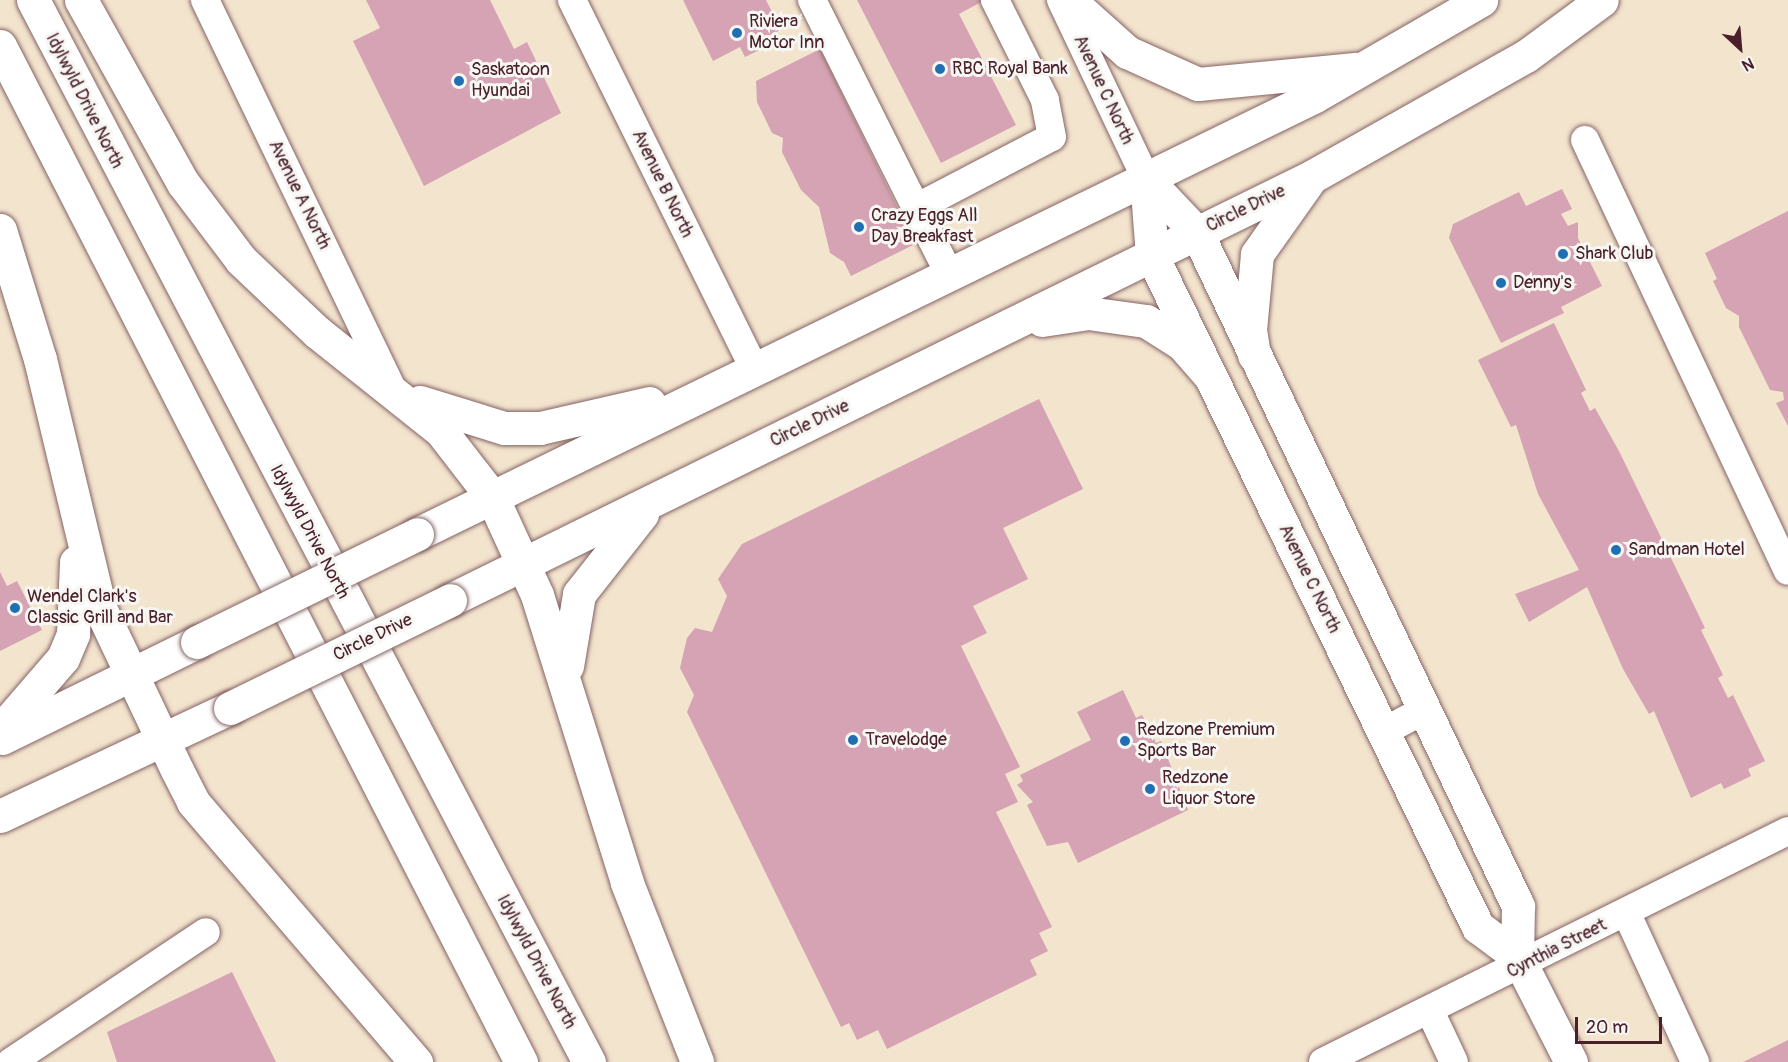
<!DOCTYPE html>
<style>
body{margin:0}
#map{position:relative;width:1788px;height:1062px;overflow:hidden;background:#f3e4ce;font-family:Pangolin,sans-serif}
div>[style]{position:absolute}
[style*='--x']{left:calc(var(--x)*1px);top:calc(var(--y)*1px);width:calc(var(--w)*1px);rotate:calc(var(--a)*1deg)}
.building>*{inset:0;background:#d5a3b3}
.roads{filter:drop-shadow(0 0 2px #856464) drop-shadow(0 0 2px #856464)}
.minor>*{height:28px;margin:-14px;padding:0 14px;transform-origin:14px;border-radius:14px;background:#fff}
.major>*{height:33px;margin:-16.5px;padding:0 16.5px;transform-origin:16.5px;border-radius:16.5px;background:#fff}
.highway>*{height:33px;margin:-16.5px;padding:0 16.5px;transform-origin:16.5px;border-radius:16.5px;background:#fff}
.bridges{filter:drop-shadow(0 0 2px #856464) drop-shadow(0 0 2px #856464)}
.highway-bridge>*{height:33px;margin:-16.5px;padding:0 16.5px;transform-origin:16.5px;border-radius:16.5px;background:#fff}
.dots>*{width:16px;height:16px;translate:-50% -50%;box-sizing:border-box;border:3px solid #f6f6f2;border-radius:50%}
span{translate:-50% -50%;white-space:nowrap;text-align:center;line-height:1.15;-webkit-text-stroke:6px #f6f6f2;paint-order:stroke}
.poi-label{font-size:18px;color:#4a1f2b}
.left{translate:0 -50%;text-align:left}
.street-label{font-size:18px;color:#4a1f2b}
.north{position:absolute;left:1710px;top:18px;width:60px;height:60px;-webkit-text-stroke:4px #f6f6f2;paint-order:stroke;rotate:154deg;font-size:16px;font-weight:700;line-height:24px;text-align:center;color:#4a1f2b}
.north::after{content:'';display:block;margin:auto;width:21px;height:27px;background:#4a1f2b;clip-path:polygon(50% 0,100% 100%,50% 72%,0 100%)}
.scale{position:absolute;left:1575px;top:1017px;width:87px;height:27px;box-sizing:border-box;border:3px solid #4a1f2b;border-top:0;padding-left:8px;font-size:18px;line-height:21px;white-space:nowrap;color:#4a1f2b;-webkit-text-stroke:4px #f6f6f2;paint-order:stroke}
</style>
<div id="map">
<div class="building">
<div style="clip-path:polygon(366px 0,490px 0,514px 49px,527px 42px,561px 113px,424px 186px,353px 41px,380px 28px)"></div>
<div style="clip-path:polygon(683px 0,766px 0,781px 30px,768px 36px,772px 44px,745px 57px,740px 47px,713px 61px)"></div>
<div style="clip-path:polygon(857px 0,985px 0,959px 14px,1016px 125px,941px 163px)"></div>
<div style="clip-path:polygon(820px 49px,907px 227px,912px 225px,917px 235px,915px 244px,851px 276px,844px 262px,830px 253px,819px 207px,801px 190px,782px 152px,783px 138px,772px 133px,757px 102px,756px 81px)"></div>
<div style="clip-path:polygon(1562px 189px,1572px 209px,1561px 214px,1568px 226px,1578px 222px,1578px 238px,1602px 286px,1561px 307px,1564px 313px,1501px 343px,1449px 238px,1453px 224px,1519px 192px,1526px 206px)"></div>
<div style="clip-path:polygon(1788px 211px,1788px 426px,1776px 403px,1784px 400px,1783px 392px,1770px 390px,1739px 327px,1739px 316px,1726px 308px,1713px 281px,1717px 279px,1705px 253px)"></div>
<div style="clip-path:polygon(1554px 323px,1586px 390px,1581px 393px,1590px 411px,1595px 408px,1620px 453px,1705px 628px,1701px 630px,1723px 675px,1718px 678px,1728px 698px,1733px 695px,1765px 761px,1748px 769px,1751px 776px,1724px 789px,1721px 783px,1691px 798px,1654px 711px,1649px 714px,1623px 669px,1587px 587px,1529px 622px,1515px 594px,1579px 570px,1538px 494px,1516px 425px,1511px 427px,1478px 360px)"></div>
<div style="clip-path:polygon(1039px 399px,1083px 489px,1003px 528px,1028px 579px,973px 606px,987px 633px,961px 646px,1020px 767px,1005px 774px,1018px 802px,996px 812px,1052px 927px,1039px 933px,1048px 951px,1030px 960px,1037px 975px,887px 1049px,878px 1030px,857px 1040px,849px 1023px,841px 1027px,687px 712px,694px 695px,680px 668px,687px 638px,695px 628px,712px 632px,727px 596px,718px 579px,742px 544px)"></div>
<div style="clip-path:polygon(0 572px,7px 586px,17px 581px,42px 630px,0 651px)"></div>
<div style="clip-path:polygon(1123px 690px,1136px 718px,1142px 715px,1156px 743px,1161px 741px,1188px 810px,1078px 863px,1068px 842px,1047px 846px,1027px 805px,1033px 802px,1017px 785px,1023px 781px,1020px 775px,1091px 740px,1077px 712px)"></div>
<div style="clip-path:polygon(232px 972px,276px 1062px,117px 1062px,107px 1032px)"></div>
<div style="clip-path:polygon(1788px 1040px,1788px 1062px,1743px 1062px)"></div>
</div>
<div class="roads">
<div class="minor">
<div style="--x:205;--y:0;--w:433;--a:64.3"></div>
<div style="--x:572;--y:0;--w:409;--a:63.7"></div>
<div style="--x:812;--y:0;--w:305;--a:63.4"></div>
<div style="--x:1061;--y:0;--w:198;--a:64.6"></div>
<div style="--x:1585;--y:140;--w:476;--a:64.8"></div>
<div style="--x:916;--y:208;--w:153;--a:-27.6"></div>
<div style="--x:1052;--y:137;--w:38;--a:-101"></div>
<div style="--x:1045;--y:100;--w:112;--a:-116.6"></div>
<div style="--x:1383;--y:732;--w:47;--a:-28.2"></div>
<div style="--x:1627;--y:914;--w:163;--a:65.3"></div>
<div style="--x:1430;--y:1011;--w:56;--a:64.8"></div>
<div style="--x:11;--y:1062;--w:234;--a:-33.7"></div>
<div style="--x:1323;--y:1062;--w:519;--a:-26.42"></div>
</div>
<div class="major">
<div style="--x:1146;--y:179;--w:77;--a:85.5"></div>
<div style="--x:1152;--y:256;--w:746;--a:64.09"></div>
<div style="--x:1478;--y:927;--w:49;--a:36.6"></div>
<div style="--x:1517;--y:956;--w:119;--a:63"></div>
<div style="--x:1146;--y:179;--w:74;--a:46.6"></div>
<div style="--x:1197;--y:233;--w:746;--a:64.5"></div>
<div style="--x:1518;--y:906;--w:50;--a:91.1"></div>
</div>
<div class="highway">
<div style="--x:33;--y:0;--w:1199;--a:62.37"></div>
<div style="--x:81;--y:0;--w:210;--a:60.9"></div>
<div style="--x:183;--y:183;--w:96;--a:53"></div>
<div style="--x:241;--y:260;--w:105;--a:43.5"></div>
<div style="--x:317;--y:332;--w:159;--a:38.6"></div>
<div style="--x:441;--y:431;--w:83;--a:52.3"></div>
<div style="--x:492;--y:497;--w:108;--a:65.3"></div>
<div style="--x:537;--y:595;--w:302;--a:72.6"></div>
<div style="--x:627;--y:883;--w:192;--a:68.6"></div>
<div style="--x:1069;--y:0;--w:78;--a:41.9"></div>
<div style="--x:1127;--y:52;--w:78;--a:24.3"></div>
<div style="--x:1198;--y:84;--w:158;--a:-5.5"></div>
<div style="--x:0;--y:46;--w:1142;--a:62.85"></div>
<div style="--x:0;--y:230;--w:135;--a:72.8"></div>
<div style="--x:40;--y:359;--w:256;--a:76.5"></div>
<div style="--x:100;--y:608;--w:179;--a:64.6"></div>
<div style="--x:177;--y:770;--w:36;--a:63"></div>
<div style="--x:193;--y:802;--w:343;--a:49.4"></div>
<div style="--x:1042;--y:320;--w:47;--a:-8.7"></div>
<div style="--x:1088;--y:313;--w:59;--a:7.9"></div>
<div style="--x:1146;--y:321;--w:43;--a:32.6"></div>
<div style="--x:1182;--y:344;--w:43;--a:48.8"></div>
<div style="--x:1254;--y:355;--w:25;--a:-99"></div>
<div style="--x:1250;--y:330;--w:76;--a:-84.7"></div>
<div style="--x:1257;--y:254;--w:88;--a:-54.7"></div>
<div style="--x:420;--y:402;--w:88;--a:17.2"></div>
<div style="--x:504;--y:428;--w:36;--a:0"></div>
<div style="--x:540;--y:428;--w:112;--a:-12.9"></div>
<div style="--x:417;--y:534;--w:999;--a:-26"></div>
<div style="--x:1315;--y:96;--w:192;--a:-30"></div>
<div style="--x:450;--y:600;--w:962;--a:-26.17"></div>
<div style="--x:1313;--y:176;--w:244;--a:-29.4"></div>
<div style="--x:1526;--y:56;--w:94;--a:-36.4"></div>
<div style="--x:567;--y:666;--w:73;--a:-80.5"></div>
<div style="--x:579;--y:594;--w:102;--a:-51.8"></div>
<div style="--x:0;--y:731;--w:96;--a:-49.2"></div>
<div style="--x:63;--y:658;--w:26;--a:-67"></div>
<div style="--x:73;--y:634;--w:72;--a:-87.6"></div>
<div style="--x:2;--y:738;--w:217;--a:-26.2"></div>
<div style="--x:0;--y:816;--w:254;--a:-25.2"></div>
</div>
</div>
<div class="bridges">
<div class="highway-bridge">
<div style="--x:197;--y:642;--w:245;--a:-26.1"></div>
<div style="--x:230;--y:708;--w:245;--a:-26.1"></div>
</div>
</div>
<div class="dots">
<div style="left:737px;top:33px;background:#1f6fb2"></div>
<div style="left:940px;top:69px;background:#1f6fb2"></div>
<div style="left:459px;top:81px;background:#1f6fb2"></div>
<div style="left:859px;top:227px;background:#1f6fb2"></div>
<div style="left:1563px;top:254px;background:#1f6fb2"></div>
<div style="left:1501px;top:283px;background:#1f6fb2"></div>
<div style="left:1616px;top:550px;background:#1f6fb2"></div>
<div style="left:15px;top:608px;background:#1f6fb2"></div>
<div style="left:853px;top:740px;background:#1f6fb2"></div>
<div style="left:1125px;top:741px;background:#1f6fb2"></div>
<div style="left:1150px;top:789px;background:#1f6fb2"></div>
</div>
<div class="poi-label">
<span class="left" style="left:749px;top:33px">Riviera<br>Motor Inn</span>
<span class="left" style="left:952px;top:69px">RBC Royal Bank</span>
<span class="left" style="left:471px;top:81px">Saskatoon<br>Hyundai</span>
<span class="left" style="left:871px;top:227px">Crazy Eggs All<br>Day Breakfast</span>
<span class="left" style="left:1575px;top:254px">Shark Club</span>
<span class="left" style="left:1513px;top:283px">Denny's</span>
<span class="left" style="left:1628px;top:550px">Sandman Hotel</span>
<span class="left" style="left:27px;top:608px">Wendel Clark's<br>Classic Grill and Bar</span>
<span class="left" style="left:1137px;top:741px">Redzone Premium<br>Sports Bar</span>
<span class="left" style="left:865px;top:740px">Travelodge</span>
<span class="left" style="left:1162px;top:789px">Redzone<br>Liquor Store</span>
</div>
<div class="street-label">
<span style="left:1103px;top:90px;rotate:65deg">Avenue C North</span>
<span style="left:84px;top:101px;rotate:63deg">Idylwyld Drive North</span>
<span style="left:662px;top:184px;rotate:64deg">Avenue B North</span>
<span style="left:299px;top:195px;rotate:64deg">Avenue A North</span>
<span style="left:1246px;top:209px;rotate:-26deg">Circle Drive</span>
<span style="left:810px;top:424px;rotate:-26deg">Circle Drive</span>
<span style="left:309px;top:532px;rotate:62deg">Idylwyld Drive North</span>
<span style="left:1309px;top:579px;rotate:64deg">Avenue C North</span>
<span style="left:373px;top:638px;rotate:-26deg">Circle Drive</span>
<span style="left:1557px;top:949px;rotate:-27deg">Cynthia Street</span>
<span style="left:536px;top:962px;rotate:62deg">Idylwyld Drive North</span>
</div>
<div class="north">N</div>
<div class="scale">20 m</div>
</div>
